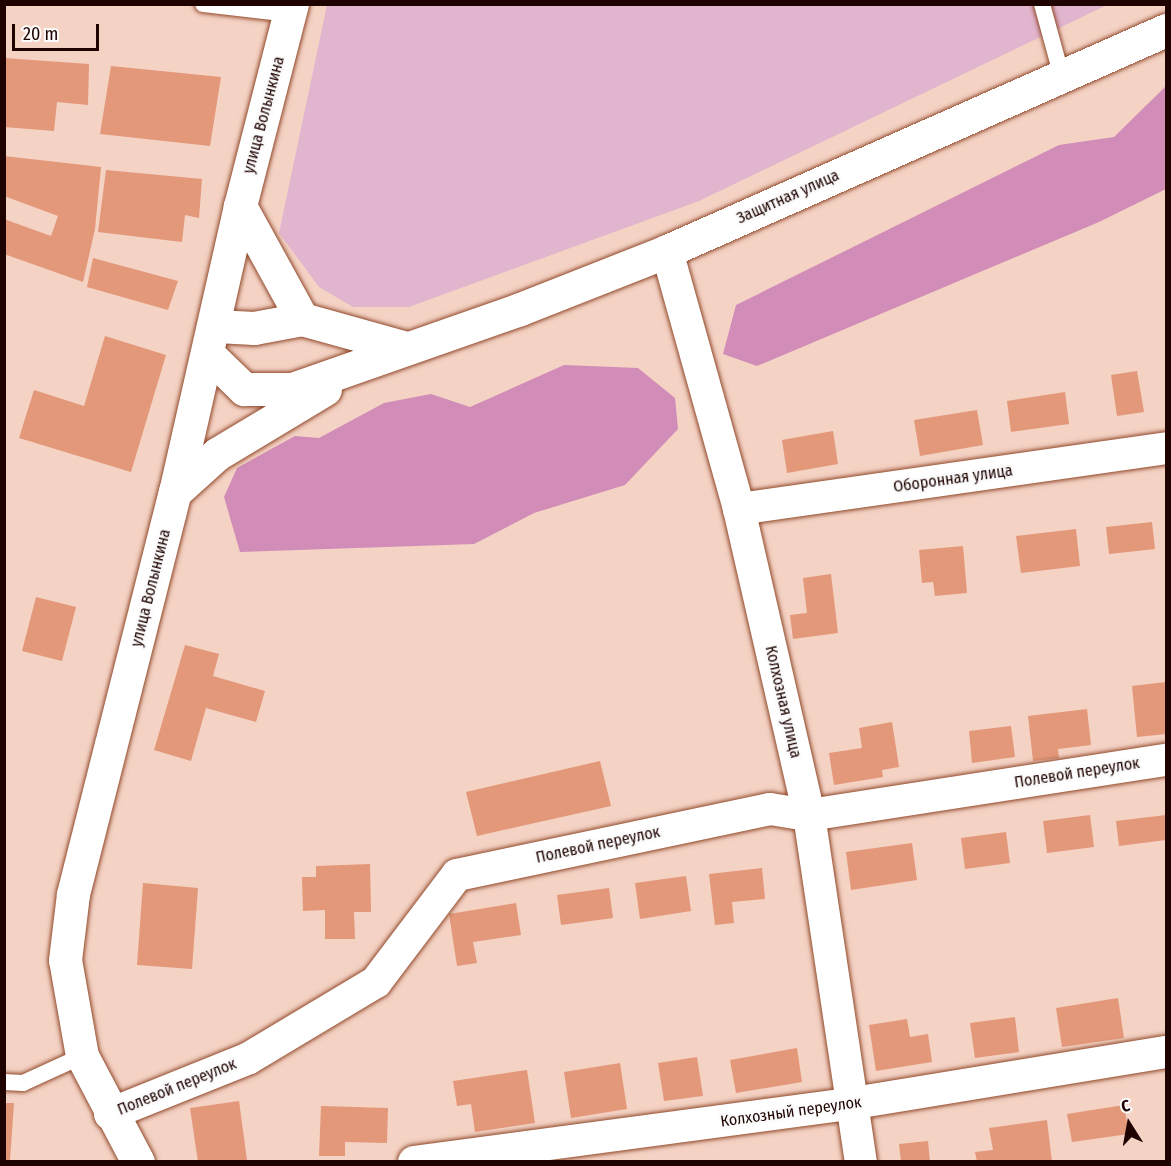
<!DOCTYPE html>
<meta charset="utf-8">
<style>
body{margin:0}
#map{position:relative;width:1171px;height:1166px;overflow:hidden;background:#f4d2c4;font-family:"Fira Sans Condensed",sans-serif}
div>[style]{position:absolute}
[style*='--x']{left:calc(var(--x)*1px);top:calc(var(--y)*1px);width:calc(var(--w)*1px);rotate:calc(var(--a)*1deg)}
.green>*{inset:0;background:#e2b5cf}
.forest>*{inset:0;background:#d18cb7}
.building>*{inset:0;background:#e3987a}
.roads{filter:drop-shadow(0 0 2px #91492a) drop-shadow(0 0 2px #91492a)}
.service>*{height:16px;margin:-8px;padding:0 8px;transform-origin:8px;border-radius:8px;background:#fff}
.minor>*{height:32px;margin:-16px;padding:0 16px;transform-origin:16px;border-radius:16px;background:#fff}
.tertiary>*{height:33px;margin:-16.5px;padding:0 16.5px;transform-origin:16.5px;border-radius:16.5px;background:#fff}
span{translate:-50% -50%;white-space:nowrap;text-align:center;line-height:1.15;-webkit-text-stroke:5px #fbfbfb;paint-order:stroke}
.street-label{font-size:16px;color:#1e0300}
.frame{position:absolute;inset:0;border:6px solid #1e0300;pointer-events:none}
.north{position:absolute;left:1099px;top:1094px;width:60px;height:60px;-webkit-text-stroke:4px #fbfbfb;paint-order:stroke;rotate:349deg;font-size:16px;font-weight:700;line-height:24px;text-align:center;color:#1e0300}
.north::after{content:'';display:block;margin:auto;width:21px;height:27px;background:#1e0300;clip-path:polygon(50% 0,100% 100%,50% 72%,0 100%)}
.scale{position:absolute;left:12px;top:24px;width:87px;height:27px;box-sizing:border-box;border:3px solid #1e0300;border-top:0;padding-left:8px;font-size:18px;line-height:21px;white-space:nowrap;color:#1e0300;-webkit-text-stroke:4px #fbfbfb;paint-order:stroke}
</style>
<div id="map">
<div class="green">
<div style="clip-path:polygon(327px 5px,1107px 5px,699px 201px,409px 307px,353px 307px,319px 287px,279px 233px)"></div>
</div>
<div class="forest">
<div style="clip-path:polygon(1166px 86px,1166px 189px,1099px 222px,757px 366px,723px 354px,736px 305px,1059px 145px,1114px 137px)"></div>
<div style="clip-path:polygon(564px 365px,638px 368px,675px 398px,678px 429px,625px 485px,534px 513px,474px 544px,240px 552px,224px 497px,237px 468px,295px 436px,319px 438px,384px 403px,431px 394px,470px 407px)"></div>
</div>
<div class="building">
<div style="clip-path:polygon(4px 58px,89px 64px,88px 105px,57px 102px,54px 131px,4px 127px)"></div>
<div style="clip-path:polygon(111px 66px,221px 77px,210px 146px,100px 134px)"></div>
<div style="clip-path:polygon(4px 156px,101px 167px,95px 229px,83px 282px,4px 254px,4px 219px,51px 236px,58px 216px,4px 196px)"></div>
<div style="clip-path:polygon(106px 170px,202px 179px,199px 218px,185px 215px,182px 242px,98px 232px)"></div>
<div style="clip-path:polygon(93px 258px,178px 281px,168px 310px,87px 287px)"></div>
<div style="clip-path:polygon(105px 336px,166px 355px,131px 472px,19px 438px,34px 390px,84px 406px)"></div>
<div style="clip-path:polygon(1137px 371px,1144px 412px,1117px 416px,1111px 375px)"></div>
<div style="clip-path:polygon(1065px 392px,1069px 424px,1011px 432px,1007px 401px)"></div>
<div style="clip-path:polygon(977px 410px,983px 445px,920px 456px,914px 420px)"></div>
<div style="clip-path:polygon(833px 431px,838px 464px,787px 473px,782px 440px)"></div>
<div style="clip-path:polygon(1152px 522px,1155px 549px,1109px 554px,1106px 527px)"></div>
<div style="clip-path:polygon(1076px 529px,1080px 566px,1021px 573px,1016px 536px)"></div>
<div style="clip-path:polygon(963px 546px,967px 593px,935px 596px,933px 582px,922px 583px,919px 550px)"></div>
<div style="clip-path:polygon(831px 574px,838px 633px,793px 639px,790px 615px,807px 613px,803px 578px)"></div>
<div style="clip-path:polygon(36px 597px,76px 607px,62px 661px,22px 651px)"></div>
<div style="clip-path:polygon(185px 645px,219px 654px,213px 676px,265px 691px,256px 722px,206px 708px,191px 761px,154px 750px)"></div>
<div style="clip-path:polygon(1166px 682px,1166px 734px,1137px 737px,1132px 686px)"></div>
<div style="clip-path:polygon(1087px 709px,1091px 745px,1058px 749px,1059px 758px,1033px 761px,1028px 716px)"></div>
<div style="clip-path:polygon(892px 722px,899px 767px,882px 770px,883px 777px,834px 785px,829px 753px,862px 748px,859px 728px)"></div>
<div style="clip-path:polygon(1011px 726px,1015px 757px,972px 763px,969px 731px)"></div>
<div style="clip-path:polygon(600px 761px,611px 806px,477px 836px,466px 792px)"></div>
<div style="clip-path:polygon(1090px 815px,1094px 847px,1047px 853px,1043px 821px)"></div>
<div style="clip-path:polygon(1166px 815px,1166px 840px,1119px 846px,1116px 821px)"></div>
<div style="clip-path:polygon(1006px 832px,1010px 863px,965px 869px,961px 838px)"></div>
<div style="clip-path:polygon(912px 843px,917px 880px,851px 890px,846px 852px)"></div>
<div style="clip-path:polygon(370px 864px,371px 912px,354px 912px,355px 939px,325px 939px,325px 910px,303px 911px,302px 877px,316px 877px,316px 866px)"></div>
<div style="clip-path:polygon(762px 868px,765px 899px,732px 902px,734px 923px,715px 925px,709px 874px)"></div>
<div style="clip-path:polygon(686px 876px,691px 911px,640px 919px,635px 883px)"></div>
<div style="clip-path:polygon(143px 883px,198px 888px,192px 969px,137px 965px)"></div>
<div style="clip-path:polygon(609px 888px,613px 918px,561px 925px,557px 895px)"></div>
<div style="clip-path:polygon(516px 903px,521px 935px,473px 942px,477px 963px,457px 966px,449px 914px)"></div>
<div style="clip-path:polygon(1118px 998px,1124px 1038px,1062px 1047px,1056px 1008px)"></div>
<div style="clip-path:polygon(1015px 1017px,1019px 1052px,975px 1058px,970px 1023px)"></div>
<div style="clip-path:polygon(907px 1019px,910px 1037px,928px 1034px,932px 1062px,876px 1071px,869px 1025px)"></div>
<div style="clip-path:polygon(797px 1048px,802px 1082px,736px 1093px,730px 1060px)"></div>
<div style="clip-path:polygon(697px 1057px,703px 1096px,664px 1101px,658px 1063px)"></div>
<div style="clip-path:polygon(620px 1063px,627px 1109px,571px 1118px,564px 1072px)"></div>
<div style="clip-path:polygon(527px 1070px,535px 1123px,475px 1132px,471px 1104px,457px 1106px,453px 1081px)"></div>
<div style="clip-path:polygon(239px 1101px,247px 1160px,198px 1162px,190px 1108px)"></div>
<div style="clip-path:polygon(4px 1103px,14px 1103px,10px 1160px,4px 1160px)"></div>
<div style="clip-path:polygon(1124px 1105px,1129px 1134px,1072px 1142px,1067px 1114px)"></div>
<div style="clip-path:polygon(321px 1106px,388px 1108px,387px 1143px,345px 1142px,345px 1156px,319px 1156px)"></div>
<div style="clip-path:polygon(1047px 1120px,1052px 1162px,977px 1162px,975px 1152px,993px 1150px,989px 1128px)"></div>
<div style="clip-path:polygon(928px 1141px,930px 1162px,901px 1162px,899px 1144px)"></div>
</div>
<div class="roads">
<div class="service">
<div style="--x:203;--y:4;--w:88;--a:6.6"></div>
<div style="--x:1042;--y:4;--w:76;--a:74.7"></div>
<div style="--x:4;--y:1082;--w:19;--a:3"></div>
<div style="--x:23;--y:1083;--w:65;--a:-24.6"></div>
</div>
<div class="minor">
<div style="--x:667;--y:251;--w:268;--a:74.4"></div>
<div style="--x:739;--y:509;--w:314;--a:77.1"></div>
<div style="--x:809;--y:815;--w:351;--a:81.5"></div>
<div style="--x:739;--y:509;--w:431;--a:-8.1"></div>
<div style="--x:110;--y:1114;--w:150;--a:-21.9"></div>
<div style="--x:249;--y:1058;--w:148;--a:-30.9"></div>
<div style="--x:376;--y:982;--w:134;--a:-52.9"></div>
<div style="--x:457;--y:875;--w:320;--a:-11.9"></div>
<div style="--x:770;--y:809;--w:39;--a:9"></div>
<div style="--x:809;--y:815;--w:361;--a:-8.8"></div>
<div style="--x:414;--y:1162;--w:444;--a:-7.6"></div>
<div style="--x:854;--y:1103;--w:316;--a:-9.3"></div>
</div>
<div class="tertiary">
<div style="--x:240;--y:206;--w:129;--a:61.2"></div>
<div style="--x:302;--y:319;--w:105;--a:15.5"></div>
<div style="--x:216;--y:326;--w:38;--a:3"></div>
<div style="--x:254;--y:328;--w:49;--a:-10.6"></div>
<div style="--x:209;--y:355;--w:49;--a:44.2"></div>
<div style="--x:244;--y:389;--w:48;--a:0"></div>
<div style="--x:292;--y:389;--w:242;--a:-19.3"></div>
<div style="--x:520;--y:309;--w:158;--a:-21.5"></div>
<div style="--x:667;--y:251;--w:546;--a:-23.89"></div>
<div style="--x:175;--y:492;--w:57;--a:-42.1"></div>
<div style="--x:217;--y:454;--w:126;--a:-31"></div>
<div style="--x:138;--y:1162;--w:120;--a:-117.8"></div>
<div style="--x:82;--y:1056;--w:97;--a:-100"></div>
<div style="--x:65;--y:960;--w:66;--a:-83.1"></div>
<div style="--x:73;--y:894;--w:415;--a:-75.8"></div>
<div style="--x:175;--y:492;--w:293;--a:-77.2"></div>
<div style="--x:240;--y:206;--w:209;--a:-75.6"></div>
</div>
</div>
<div class="street-label">
<span style="left:264px;top:115px;rotate:-75deg">улица Волынкина</span>
<span style="left:788px;top:197px;rotate:-24deg">Защитная улица</span>
<span style="left:953px;top:479px;rotate:-8deg">Оборонная улица</span>
<span style="left:151px;top:588px;rotate:-76deg">улица Волынкина</span>
<span style="left:783px;top:702px;rotate:77deg">Колхозная улица</span>
<span style="left:1077px;top:773px;rotate:-9deg">Полевой переулок</span>
<span style="left:598px;top:845px;rotate:-12deg">Полевой переулок</span>
<span style="left:177px;top:1087px;rotate:-22deg">Полевой переулок</span>
<span style="left:791px;top:1112px;rotate:-8deg">Колхозный переулок</span>
</div>
<div class="frame"></div>
<div class="north">С</div>
<div class="scale">20 m</div>
</div>
